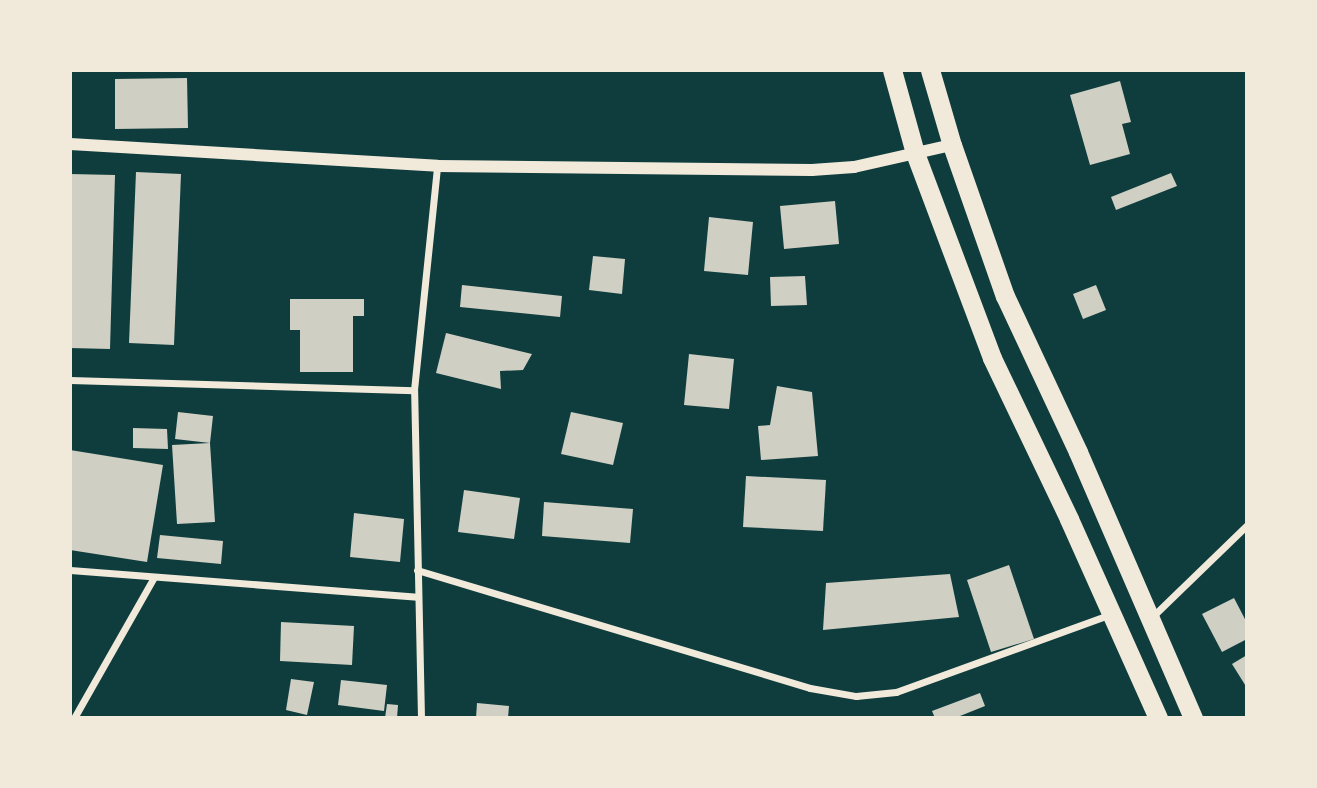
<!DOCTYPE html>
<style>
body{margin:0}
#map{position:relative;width:1317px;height:788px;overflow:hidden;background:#0f3d3e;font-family:"Alegreya Sans",sans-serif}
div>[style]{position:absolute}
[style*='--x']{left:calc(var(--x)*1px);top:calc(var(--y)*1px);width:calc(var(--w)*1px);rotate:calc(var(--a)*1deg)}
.building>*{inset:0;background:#cfcfc3}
.minor>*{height:7px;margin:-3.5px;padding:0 3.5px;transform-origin:3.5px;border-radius:3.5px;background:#f1e9da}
.tertiary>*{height:12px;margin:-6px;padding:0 6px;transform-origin:6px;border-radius:6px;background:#f1e9da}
.trunk>*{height:19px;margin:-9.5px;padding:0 9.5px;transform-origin:9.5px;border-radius:9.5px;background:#f1e9da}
span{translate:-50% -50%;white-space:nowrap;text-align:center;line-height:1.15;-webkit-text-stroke:5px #f1e9da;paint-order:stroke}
.frame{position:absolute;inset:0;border:72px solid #f1e9da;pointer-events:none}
</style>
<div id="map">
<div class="building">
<div style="clip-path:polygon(187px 78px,188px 128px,115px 129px,115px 79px)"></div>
<div style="clip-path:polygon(1120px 81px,1131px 122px,1122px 124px,1130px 154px,1090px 165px,1070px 95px)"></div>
<div style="clip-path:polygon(136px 172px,181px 174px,174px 345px,129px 343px)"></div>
<div style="clip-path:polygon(1171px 173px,1177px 186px,1116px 210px,1111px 197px)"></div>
<div style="clip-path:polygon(70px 174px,115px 175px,110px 349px,70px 348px)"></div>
<div style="clip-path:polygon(835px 201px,839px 244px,784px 249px,780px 206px)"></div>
<div style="clip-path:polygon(709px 217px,753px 222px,748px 275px,704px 271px)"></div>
<div style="clip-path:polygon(593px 256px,625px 259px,622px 294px,589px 290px)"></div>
<div style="clip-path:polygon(805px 276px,807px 305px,771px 306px,770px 277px)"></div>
<div style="clip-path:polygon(462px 285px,562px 296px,560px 317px,460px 307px)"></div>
<div style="clip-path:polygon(1096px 285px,1106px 310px,1083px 319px,1073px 294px)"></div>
<div style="clip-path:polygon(290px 299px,364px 299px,364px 316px,353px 316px,353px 372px,300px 372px,300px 330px,290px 330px)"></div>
<div style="clip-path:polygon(446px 333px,532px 354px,523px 370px,500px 371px,501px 389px,436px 373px)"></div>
<div style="clip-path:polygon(689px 354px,734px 359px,729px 409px,684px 405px)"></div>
<div style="clip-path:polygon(777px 386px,812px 392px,818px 456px,761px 460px,758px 426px,770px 425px)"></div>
<div style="clip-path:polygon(178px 412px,213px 416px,210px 443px,215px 522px,177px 524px,172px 445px,210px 443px,175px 439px)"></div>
<div style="clip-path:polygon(571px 412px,623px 423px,613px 465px,561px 454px)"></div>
<div style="clip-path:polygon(133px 428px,167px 429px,168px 449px,133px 448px)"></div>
<div style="clip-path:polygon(70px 450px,163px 465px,147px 562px,70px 550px)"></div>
<div style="clip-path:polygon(746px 476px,826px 480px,823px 531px,743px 527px)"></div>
<div style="clip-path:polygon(464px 490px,520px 498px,514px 539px,458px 532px)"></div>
<div style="clip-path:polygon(544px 502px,633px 509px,630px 543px,542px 536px)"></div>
<div style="clip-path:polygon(354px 513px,404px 519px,400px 562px,350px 557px)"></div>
<div style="clip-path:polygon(160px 535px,223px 541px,221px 564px,157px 558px)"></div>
<div style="clip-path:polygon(1009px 565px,1034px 639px,991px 652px,967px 580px)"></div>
<div style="clip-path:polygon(950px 574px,959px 617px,823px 630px,826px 583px)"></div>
<div style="clip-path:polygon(1234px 598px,1247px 623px,1247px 639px,1222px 652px,1202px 614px)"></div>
<div style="clip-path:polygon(281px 622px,354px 626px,352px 665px,280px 661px)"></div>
<div style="clip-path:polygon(1247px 655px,1247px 688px,1232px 664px)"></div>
<div style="clip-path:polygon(291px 679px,314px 682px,307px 715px,286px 710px)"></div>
<div style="clip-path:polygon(341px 680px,387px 685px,384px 711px,338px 705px)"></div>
<div style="clip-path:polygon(980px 693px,985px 706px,955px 718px,935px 718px,932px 711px)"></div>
<div style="clip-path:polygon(477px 703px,509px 706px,508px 718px,476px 718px)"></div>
<div style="clip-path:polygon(387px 704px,398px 705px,397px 718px,385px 718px)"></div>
</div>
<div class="minor">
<div style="--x:70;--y:380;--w:344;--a:1.7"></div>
<div style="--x:70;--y:570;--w:348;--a:4.4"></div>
<div style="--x:417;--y:570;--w:410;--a:16.7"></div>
<div style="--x:810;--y:688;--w:47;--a:9.9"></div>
<div style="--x:856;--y:696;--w:40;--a:-5.7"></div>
<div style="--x:896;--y:692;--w:226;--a:-19.9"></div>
<div style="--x:1152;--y:617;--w:132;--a:-44.1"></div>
<div style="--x:74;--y:718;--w:162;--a:-60.4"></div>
<div style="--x:421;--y:718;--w:328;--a:-91.2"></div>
<div style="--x:414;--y:390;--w:225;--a:-84.1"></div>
</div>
<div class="tertiary">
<div style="--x:70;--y:144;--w:368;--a:3.4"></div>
<div style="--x:437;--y:166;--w:375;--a:0.6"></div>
<div style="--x:812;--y:170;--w:42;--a:-4.1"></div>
<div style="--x:854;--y:167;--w:100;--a:-12.7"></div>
</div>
<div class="trunk">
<div style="--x:892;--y:70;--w:86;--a:74.5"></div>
<div style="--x:915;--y:153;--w:219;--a:69.4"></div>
<div style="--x:992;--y:358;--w:178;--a:64.4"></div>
<div style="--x:1069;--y:519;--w:218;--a:65.9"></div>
<div style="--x:930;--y:70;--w:78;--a:73.7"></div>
<div style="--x:952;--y:145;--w:160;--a:70.7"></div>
<div style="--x:1005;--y:296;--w:172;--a:64.9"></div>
<div style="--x:1078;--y:452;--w:290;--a:66.6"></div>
</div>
<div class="frame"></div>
</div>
